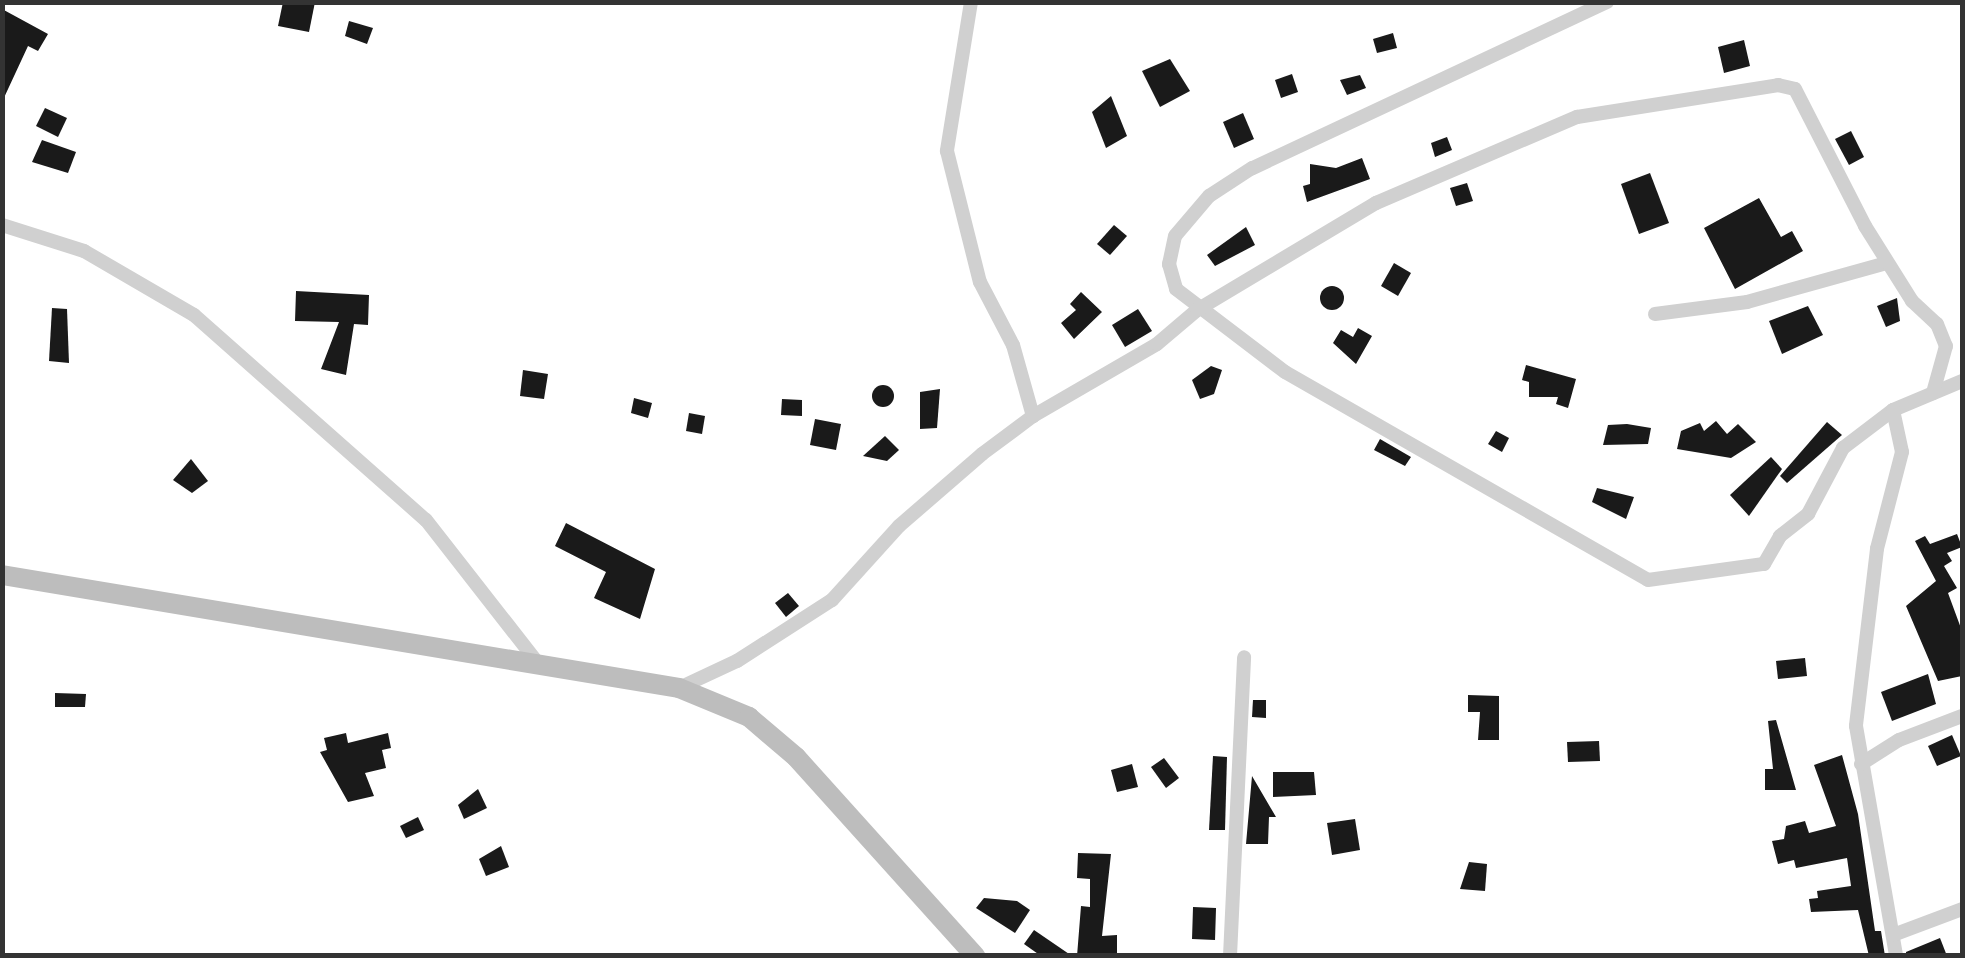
<!DOCTYPE html>
<style>
body{margin:0}
#map{position:relative;width:1965px;height:958px;overflow:hidden;background:#fff;font-family:"Exo 2",sans-serif}
div>[style]{position:absolute}
[style*='--x']{left:calc(var(--x)*1px);top:calc(var(--y)*1px);width:calc(var(--w)*1px);rotate:calc(var(--a)*1deg)}
.building>*{inset:0;background:#1a1a1a}
.round{border-radius:50%}
.street>*{height:14px;margin:-7px;padding:0 7px;transform-origin:7px;border-radius:7px;background:#d0d0d0}
.secondary>*{height:20px;margin:-10px;padding:0 10px;transform-origin:10px;border-radius:10px;background:#bdbdbd}
span{translate:-50% -50%;white-space:nowrap;text-align:center;line-height:1.15;-webkit-text-stroke:10px #fff;paint-order:stroke}
.frame{position:absolute;inset:0;border:5px solid #333;pointer-events:none}
</style>
<div id="map">
<div class="building">
<div style="clip-path:polygon(283px 2px,315px 2px,309px 32px,278px 26px)"></div>
<div style="clip-path:polygon(2px 9px,48px 34px,38px 51px,28px 46px,2px 102px)"></div>
<div style="clip-path:polygon(349px 21px,373px 28px,367px 44px,345px 36px)"></div>
<div style="clip-path:polygon(1393px 33px,1397px 48px,1377px 53px,1373px 39px)"></div>
<div style="clip-path:polygon(1744px 40px,1750px 66px,1724px 73px,1718px 47px)"></div>
<div style="clip-path:polygon(1170px 59px,1190px 91px,1160px 107px,1142px 71px)"></div>
<div style="clip-path:polygon(1292px 74px,1298px 92px,1281px 98px,1275px 80px)"></div>
<div style="clip-path:polygon(1360px 75px,1366px 88px,1347px 95px,1340px 80px)"></div>
<div style="clip-path:polygon(1111px 96px,1127px 136px,1106px 148px,1092px 112px)"></div>
<div style="clip-path:polygon(45px 108px,67px 118px,58px 137px,36px 126px)"></div>
<div style="clip-path:polygon(1243px 113px,1254px 139px,1234px 148px,1223px 122px)"></div>
<div style="clip-path:polygon(1851px 131px,1864px 157px,1849px 165px,1835px 139px)"></div>
<div style="clip-path:polygon(1447px 137px,1452px 150px,1435px 157px,1431px 143px)"></div>
<div style="clip-path:polygon(42px 140px,76px 152px,68px 173px,32px 162px)"></div>
<div style="clip-path:polygon(1362px 158px,1370px 179px,1307px 202px,1303px 186px,1310px 184px,1310px 164px,1336px 168px)"></div>
<div style="clip-path:polygon(1650px 173px,1669px 223px,1639px 234px,1621px 184px)"></div>
<div style="clip-path:polygon(1467px 183px,1473px 201px,1456px 206px,1450px 188px)"></div>
<div style="clip-path:polygon(1759px 198px,1781px 237px,1792px 231px,1803px 251px,1735px 289px,1704px 228px)"></div>
<div style="clip-path:polygon(1114px 225px,1127px 236px,1110px 255px,1097px 244px)"></div>
<div style="clip-path:polygon(1246px 227px,1255px 245px,1215px 266px,1207px 255px)"></div>
<div style="clip-path:polygon(1394px 263px,1411px 273px,1398px 296px,1381px 286px)"></div>
<div class="round" style="left:1320px;top:286px;width:24px;height:24px"></div>
<div style="clip-path:polygon(296px 291px,369px 295px,368px 325px,354px 324px,346px 375px,321px 369px,339px 322px,295px 321px)"></div>
<div style="clip-path:polygon(1081px 292px,1102px 312px,1074px 339px,1061px 323px,1076px 310px,1070px 304px)"></div>
<div style="clip-path:polygon(1897px 298px,1900px 321px,1886px 327px,1877px 306px)"></div>
<div style="clip-path:polygon(1808px 306px,1823px 335px,1782px 354px,1769px 321px)"></div>
<div style="clip-path:polygon(52px 308px,67px 309px,69px 363px,49px 361px)"></div>
<div style="clip-path:polygon(1138px 309px,1152px 331px,1125px 347px,1112px 325px)"></div>
<div style="clip-path:polygon(1358px 328px,1372px 336px,1356px 364px,1333px 343px,1341px 330px,1353px 337px)"></div>
<div style="clip-path:polygon(1526px 365px,1576px 379px,1568px 408px,1556px 404px,1558px 397px,1529px 397px,1529px 382px,1522px 380px)"></div>
<div style="clip-path:polygon(1211px 366px,1222px 370px,1214px 394px,1200px 399px,1192px 380px)"></div>
<div style="clip-path:polygon(523px 370px,548px 374px,544px 399px,520px 396px)"></div>
<div class="round" style="left:872px;top:385px;width:22px;height:22px"></div>
<div style="clip-path:polygon(940px 389px,937px 428px,920px 429px,920px 392px)"></div>
<div style="clip-path:polygon(634px 398px,652px 403px,648px 418px,631px 413px)"></div>
<div style="clip-path:polygon(782px 399px,802px 400px,802px 416px,781px 415px)"></div>
<div style="clip-path:polygon(689px 413px,705px 416px,702px 434px,686px 431px)"></div>
<div style="clip-path:polygon(815px 419px,841px 424px,836px 450px,810px 445px)"></div>
<div style="clip-path:polygon(1716px 421px,1727px 434px,1738px 424px,1756px 442px,1731px 458px,1677px 449px,1681px 431px,1700px 423px,1704px 431px)"></div>
<div style="clip-path:polygon(1827px 422px,1842px 435px,1787px 483px,1780px 476px)"></div>
<div style="clip-path:polygon(1627px 424px,1651px 428px,1648px 444px,1603px 445px,1608px 425px)"></div>
<div style="clip-path:polygon(1496px 431px,1509px 438px,1502px 452px,1488px 444px)"></div>
<div style="clip-path:polygon(885px 436px,899px 450px,887px 461px,863px 456px)"></div>
<div style="clip-path:polygon(1380px 439px,1411px 457px,1405px 466px,1374px 450px)"></div>
<div style="clip-path:polygon(1771px 457px,1782px 469px,1749px 516px,1730px 495px)"></div>
<div style="clip-path:polygon(191px 459px,208px 481px,192px 493px,173px 480px)"></div>
<div style="clip-path:polygon(1597px 488px,1634px 497px,1626px 519px,1592px 502px)"></div>
<div style="clip-path:polygon(566px 523px,655px 569px,640px 619px,594px 598px,606px 572px,555px 546px)"></div>
<div style="clip-path:polygon(1957px 534px,1962px 547px,1947px 553px,1952px 561px,1944px 566px,1957px 588px,1948px 593px,1962px 631px,1962px 676px,1938px 681px,1906px 606px,1936px 581px,1915px 541px,1925px 536px,1930px 544px)"></div>
<div style="clip-path:polygon(788px 593px,799px 606px,786px 617px,775px 603px)"></div>
<div style="clip-path:polygon(1805px 658px,1807px 676px,1778px 679px,1776px 661px)"></div>
<div style="clip-path:polygon(1928px 674px,1936px 704px,1892px 721px,1881px 692px)"></div>
<div style="clip-path:polygon(55px 693px,86px 694px,85px 707px,55px 707px)"></div>
<div style="clip-path:polygon(1468px 695px,1499px 696px,1499px 740px,1478px 740px,1480px 712px,1468px 712px)"></div>
<div style="clip-path:polygon(1253px 700px,1266px 700px,1266px 718px,1252px 717px)"></div>
<div style="clip-path:polygon(1776px 720px,1796px 790px,1765px 790px,1765px 769px,1773px 769px,1768px 721px)"></div>
<div style="clip-path:polygon(346px 733px,348px 743px,388px 733px,391px 748px,382px 750px,386px 768px,365px 773px,374px 796px,348px 802px,320px 752px,327px 750px,324px 738px)"></div>
<div style="clip-path:polygon(1952px 735px,1961px 756px,1937px 766px,1928px 746px)"></div>
<div style="clip-path:polygon(1599px 741px,1600px 761px,1568px 762px,1567px 742px)"></div>
<div style="clip-path:polygon(1842px 755px,1858px 814px,1875px 931px,1881px 931px,1885px 956px,1869px 956px,1858px 910px,1811px 912px,1809px 899px,1818px 898px,1817px 891px,1851px 886px,1847px 858px,1796px 868px,1794px 860px,1778px 864px,1772px 841px,1784px 839px,1786px 826px,1805px 821px,1809px 833px,1836px 826px,1814px 765px)"></div>
<div style="clip-path:polygon(1213px 756px,1227px 757px,1225px 830px,1209px 830px)"></div>
<div style="clip-path:polygon(1164px 758px,1179px 778px,1166px 788px,1151px 767px)"></div>
<div style="clip-path:polygon(1132px 764px,1138px 787px,1117px 792px,1111px 770px)"></div>
<div style="clip-path:polygon(1273px 772px,1314px 772px,1316px 795px,1273px 797px)"></div>
<div style="clip-path:polygon(1252px 776px,1276px 817px,1269px 817px,1268px 844px,1246px 844px)"></div>
<div style="clip-path:polygon(478px 789px,487px 808px,464px 819px,458px 805px)"></div>
<div style="clip-path:polygon(418px 817px,424px 830px,406px 838px,400px 826px)"></div>
<div style="clip-path:polygon(1355px 819px,1360px 850px,1332px 855px,1327px 823px)"></div>
<div style="clip-path:polygon(501px 846px,509px 867px,486px 876px,479px 859px)"></div>
<div style="clip-path:polygon(1078px 853px,1111px 854px,1102px 936px,1117px 935px,1117px 956px,1077px 956px,1081px 906px,1090px 907px,1090px 879px,1077px 878px)"></div>
<div style="clip-path:polygon(1469px 862px,1487px 864px,1485px 891px,1460px 889px)"></div>
<div style="clip-path:polygon(984px 898px,1017px 901px,1030px 910px,1015px 933px,976px 908px)"></div>
<div style="clip-path:polygon(1193px 907px,1216px 908px,1215px 940px,1192px 939px)"></div>
<div style="clip-path:polygon(1034px 930px,1072px 956px,1041px 956px,1024px 944px)"></div>
<div style="clip-path:polygon(1940px 938px,1947px 956px,1906px 956px,1906px 952px)"></div>
</div>
<div class="street">
<div style="--x:971;--y:2;--w:151;--a:99.2"></div>
<div style="--x:947;--y:151;--w:135;--a:75.9"></div>
<div style="--x:980;--y:282;--w:71;--a:62.4"></div>
<div style="--x:1013;--y:345;--w:74;--a:74.3"></div>
<div style="--x:1607;--y:2;--w:392;--a:154.9"></div>
<div style="--x:1252;--y:168;--w:51;--a:146.9"></div>
<div style="--x:1209;--y:196;--w:52;--a:130.4"></div>
<div style="--x:1175;--y:236;--w:29;--a:102"></div>
<div style="--x:1169;--y:264;--w:26;--a:74"></div>
<div style="--x:1176;--y:289;--w:137;--a:37.3"></div>
<div style="--x:1285;--y:372;--w:418;--a:29.8"></div>
<div style="--x:1648;--y:580;--w:117;--a:-7.9"></div>
<div style="--x:1764;--y:564;--w:32;--a:-60"></div>
<div style="--x:1780;--y:536;--w:36;--a:-38"></div>
<div style="--x:1808;--y:514;--w:75;--a:-62.1"></div>
<div style="--x:1843;--y:448;--w:63;--a:-37.2"></div>
<div style="--x:1893;--y:410;--w:75;--a:-22.8"></div>
<div style="--x:2;--y:225;--w:86;--a:17.6"></div>
<div style="--x:84;--y:251;--w:127;--a:30.2"></div>
<div style="--x:194;--y:315;--w:310;--a:41.5"></div>
<div style="--x:426;--y:520;--w:179;--a:52"></div>
<div style="--x:1655;--y:314;--w:93;--a:-7.4"></div>
<div style="--x:1747;--y:302;--w:145;--a:-15.6"></div>
<div style="--x:1893;--y:410;--w:43;--a:77.9"></div>
<div style="--x:1902;--y:452;--w:100;--a:104.5"></div>
<div style="--x:1877;--y:549;--w:178;--a:96.8"></div>
<div style="--x:1856;--y:726;--w:233;--a:80.1"></div>
<div style="--x:679;--y:688;--w:64;--a:-25"></div>
<div style="--x:737;--y:661;--w:113;--a:-32.7"></div>
<div style="--x:832;--y:600;--w:100;--a:-47.8"></div>
<div style="--x:899;--y:526;--w:110;--a:-40.9"></div>
<div style="--x:982;--y:454;--w:64;--a:-36.7"></div>
<div style="--x:1033;--y:416;--w:143;--a:-30.1"></div>
<div style="--x:1157;--y:344;--w:52;--a:-40.4"></div>
<div style="--x:1197;--y:310;--w:209;--a:-30.9"></div>
<div style="--x:1376;--y:203;--w:219;--a:-23.2"></div>
<div style="--x:1577;--y:117;--w:204;--a:-9"></div>
<div style="--x:1778;--y:85;--w:17;--a:13"></div>
<div style="--x:1795;--y:89;--w:154;--a:62.9"></div>
<div style="--x:1865;--y:226;--w:89;--a:57.9"></div>
<div style="--x:1912;--y:301;--w:34;--a:43"></div>
<div style="--x:1937;--y:324;--w:24;--a:68"></div>
<div style="--x:1946;--y:346;--w:49;--a:105.5"></div>
<div style="--x:1861;--y:764;--w:45;--a:-32.3"></div>
<div style="--x:1899;--y:740;--w:67;--a:-20.9"></div>
<div style="--x:1893;--y:935;--w:74;--a:-20.6"></div>
<div style="--x:1230;--y:956;--w:299;--a:-87.3"></div>
</div>
<div class="secondary">
<div style="--x:2;--y:575;--w:686;--a:9.48"></div>
<div style="--x:679;--y:688;--w:76;--a:22.5"></div>
<div style="--x:749;--y:717;--w:62;--a:40.4"></div>
<div style="--x:796;--y:757;--w:268;--a:48"></div>
</div>
<div class="frame"></div>
</div>
